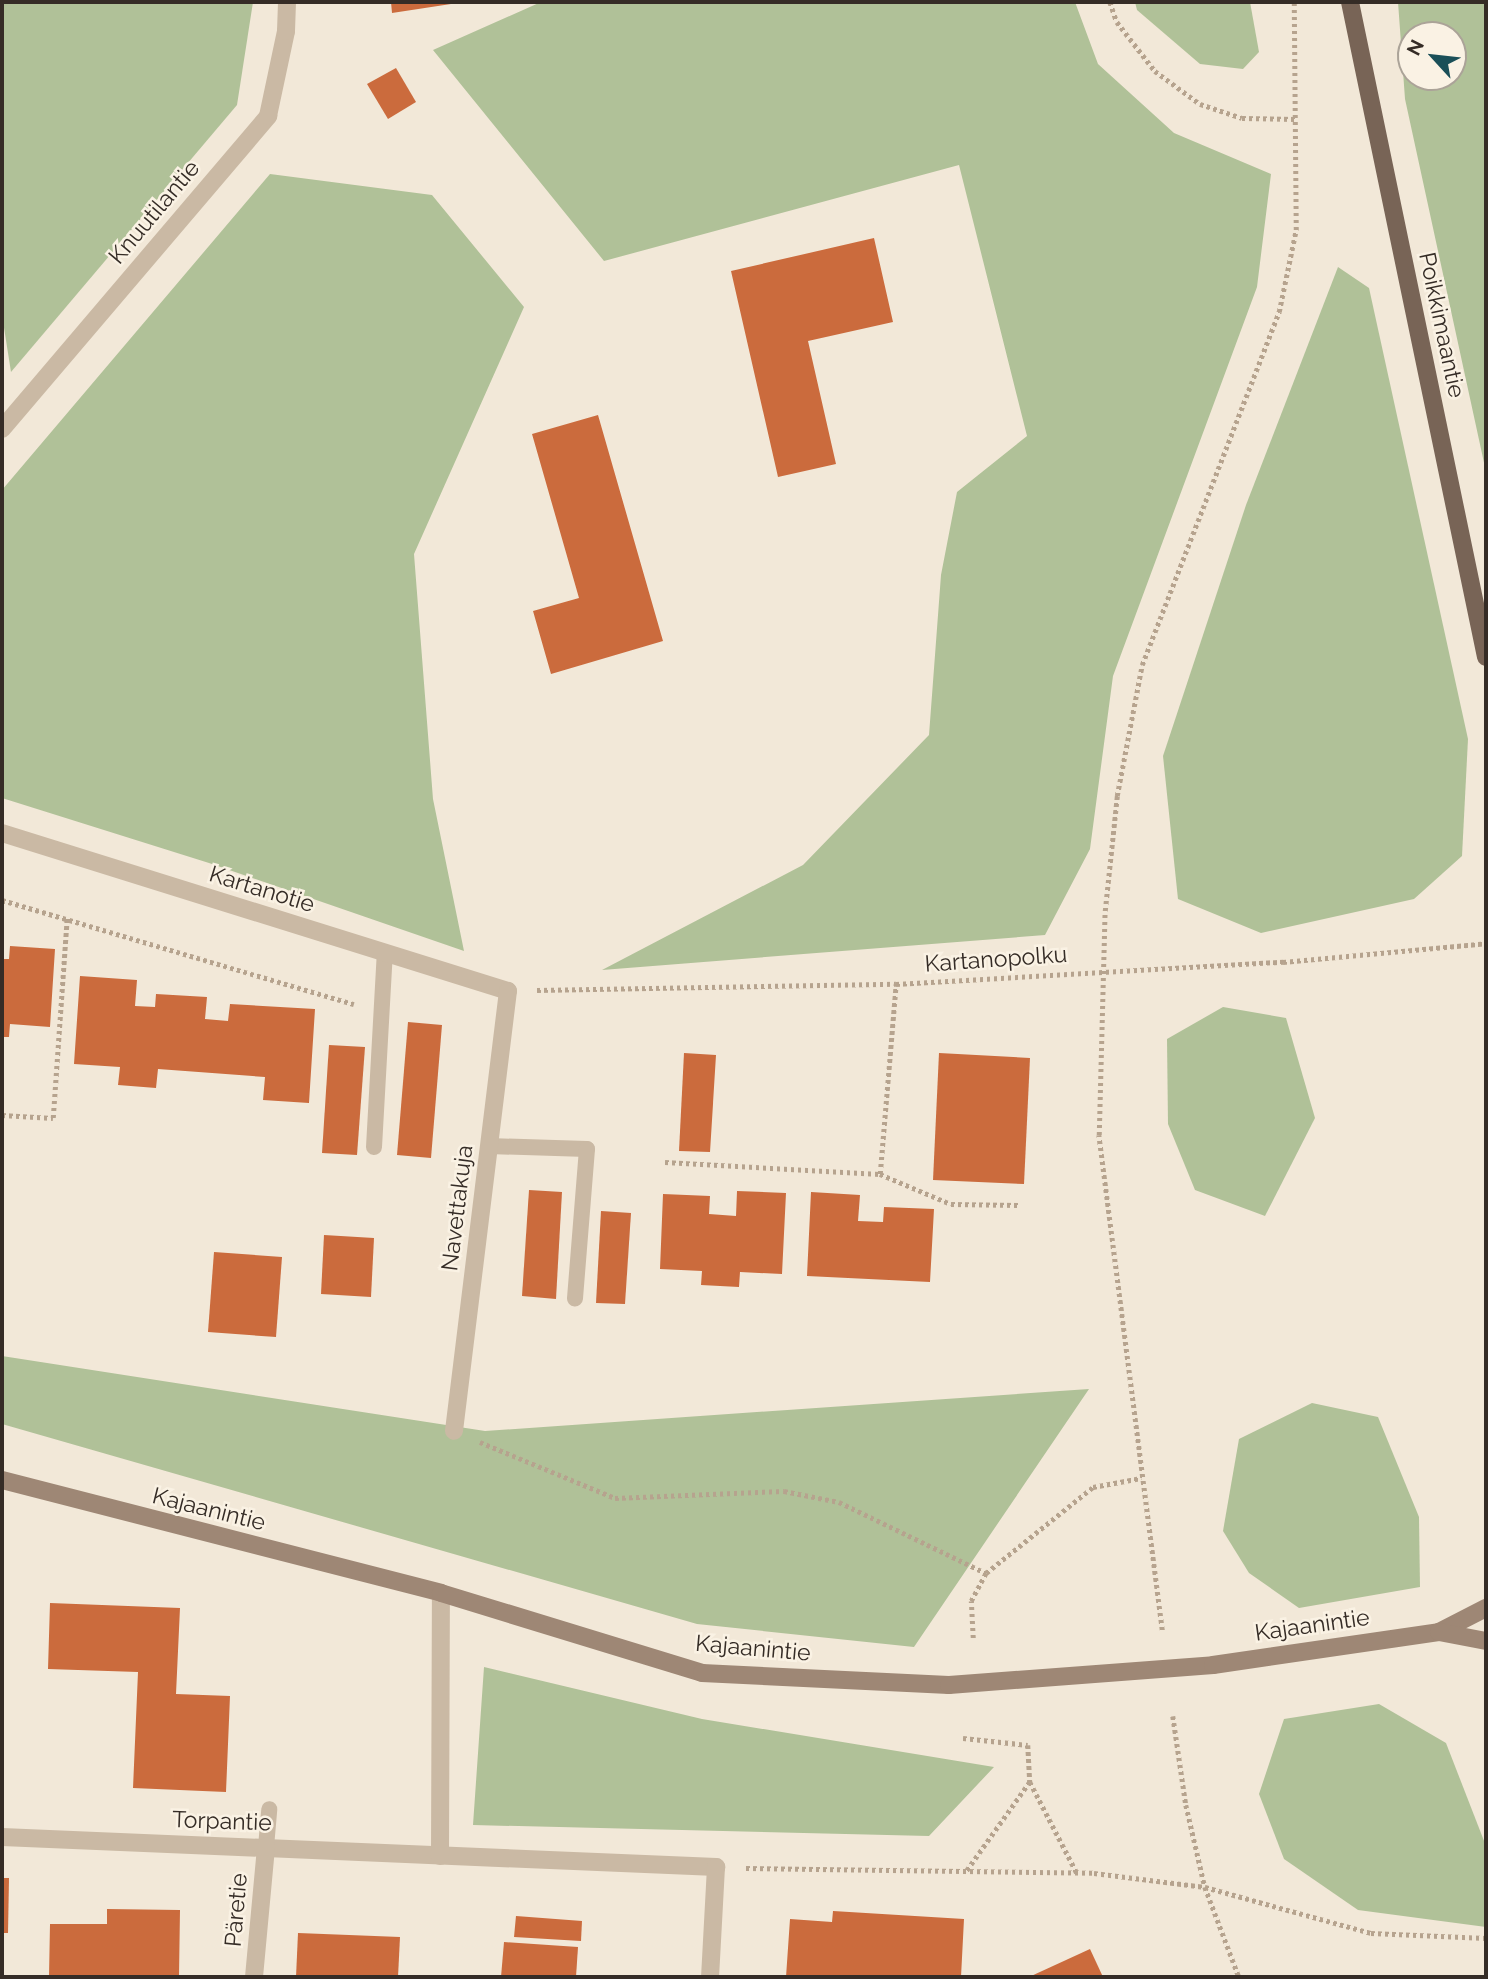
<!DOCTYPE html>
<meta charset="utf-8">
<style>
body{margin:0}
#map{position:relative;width:1488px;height:1979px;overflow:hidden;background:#f2e8d8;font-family:Raleway,sans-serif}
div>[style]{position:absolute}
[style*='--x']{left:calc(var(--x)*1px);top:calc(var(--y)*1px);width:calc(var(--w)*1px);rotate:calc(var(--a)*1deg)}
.green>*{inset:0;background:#b0c198}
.building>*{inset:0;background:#cb6b3d}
.path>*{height:4.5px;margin-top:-2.25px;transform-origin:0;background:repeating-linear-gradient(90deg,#b6a38e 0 3.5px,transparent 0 7px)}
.lane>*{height:16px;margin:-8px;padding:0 8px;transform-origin:8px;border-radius:8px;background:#cab9a4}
.street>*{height:18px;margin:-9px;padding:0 9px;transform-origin:9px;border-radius:9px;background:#cab9a4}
.secondary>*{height:18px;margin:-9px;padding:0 9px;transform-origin:9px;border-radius:9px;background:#9e8775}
.primary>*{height:18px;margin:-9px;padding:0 9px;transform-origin:9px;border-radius:9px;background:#786456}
span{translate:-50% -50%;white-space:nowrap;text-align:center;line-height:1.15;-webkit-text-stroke:5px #faf2e4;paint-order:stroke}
.street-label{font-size:23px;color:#352c26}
.frame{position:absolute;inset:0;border:4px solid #352c26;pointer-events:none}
.north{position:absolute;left:1397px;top:21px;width:70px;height:70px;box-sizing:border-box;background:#faf2e4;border:2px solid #aba398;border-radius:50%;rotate:297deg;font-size:19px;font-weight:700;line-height:28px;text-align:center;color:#352c26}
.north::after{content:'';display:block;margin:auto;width:24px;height:32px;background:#1a4f58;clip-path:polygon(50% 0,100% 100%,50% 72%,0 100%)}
</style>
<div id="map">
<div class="green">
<div style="clip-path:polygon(2px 2px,253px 2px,237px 105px,11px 372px,2px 315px)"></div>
<div style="clip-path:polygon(541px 2px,1075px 2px,1098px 64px,1174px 133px,1271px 174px,1257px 287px,1113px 676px,1090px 849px,1045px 935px,602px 970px,803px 865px,929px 735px,941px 575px,957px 492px,1027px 436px,959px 165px,604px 261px,433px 50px)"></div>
<div style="clip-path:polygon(1135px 2px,1250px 2px,1259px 52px,1243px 69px,1200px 64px,1137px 10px)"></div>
<div style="clip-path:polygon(evenodd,1398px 2px,1486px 2px,1486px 472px,1405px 99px,1398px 2px,1411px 35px,1453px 35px,1453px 77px,1411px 77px,1411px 35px)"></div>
<div style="clip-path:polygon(270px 174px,432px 195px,524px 307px,414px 554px,433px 799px,464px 951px,209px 863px,2px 798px,2px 490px)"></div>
<div style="clip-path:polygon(1338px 267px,1369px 288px,1468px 739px,1462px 856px,1414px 899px,1261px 933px,1178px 899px,1163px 756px,1246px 505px)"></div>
<div style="clip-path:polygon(1223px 1007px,1286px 1018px,1315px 1118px,1265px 1216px,1195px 1190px,1168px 1124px,1167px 1039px)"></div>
<div style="clip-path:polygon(2px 1356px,485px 1431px,1089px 1389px,914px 1647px,697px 1624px,2px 1424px)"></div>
<div style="clip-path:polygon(1312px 1403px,1378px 1417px,1419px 1517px,1420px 1587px,1299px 1608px,1249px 1573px,1223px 1531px,1239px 1439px)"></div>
<div style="clip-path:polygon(484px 1667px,702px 1719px,994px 1767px,929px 1836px,473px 1825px)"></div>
<div style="clip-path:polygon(1379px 1704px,1446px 1743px,1486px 1846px,1486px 1927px,1358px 1910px,1284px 1859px,1259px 1794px,1284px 1719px)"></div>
</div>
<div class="building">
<div style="clip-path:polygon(391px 2px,450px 2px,451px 4px,392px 13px)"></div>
<div style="clip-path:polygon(396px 68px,416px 102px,388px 119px,367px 84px)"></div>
<div style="clip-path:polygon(874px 238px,893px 322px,808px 341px,836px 464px,778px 477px,731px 271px)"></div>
<div style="clip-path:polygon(598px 415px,663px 641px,551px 674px,533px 611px,579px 598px,532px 434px)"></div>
<div style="clip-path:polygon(10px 946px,55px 949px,50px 1027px,10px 1024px,9px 1037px,2px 1037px,2px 959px,9px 959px)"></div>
<div style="clip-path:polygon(80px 976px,137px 980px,135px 1006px,155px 1007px,156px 994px,207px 997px,205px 1019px,228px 1021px,230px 1004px,315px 1009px,309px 1103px,263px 1100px,265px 1077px,158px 1069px,156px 1088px,118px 1085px,120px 1067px,74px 1064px)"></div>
<div style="clip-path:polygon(408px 1022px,442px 1025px,431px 1158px,397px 1155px)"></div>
<div style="clip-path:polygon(329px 1045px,365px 1047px,357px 1155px,322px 1153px)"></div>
<div style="clip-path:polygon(684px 1053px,716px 1055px,710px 1152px,679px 1151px)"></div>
<div style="clip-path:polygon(939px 1053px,1030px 1058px,1024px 1184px,933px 1180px)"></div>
<div style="clip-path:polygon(529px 1190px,562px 1192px,556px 1299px,522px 1296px)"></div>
<div style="clip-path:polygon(737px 1191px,786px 1193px,782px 1274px,740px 1272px,739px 1287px,701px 1285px,702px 1271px,660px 1269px,663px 1194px,710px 1196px,709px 1214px,736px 1216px)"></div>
<div style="clip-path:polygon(811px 1192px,860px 1195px,858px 1221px,883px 1222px,884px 1207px,934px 1209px,930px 1282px,807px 1276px)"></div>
<div style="clip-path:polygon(601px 1211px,631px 1213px,625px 1304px,596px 1303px)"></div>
<div style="clip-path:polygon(324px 1235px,374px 1238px,371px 1297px,321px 1294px)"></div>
<div style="clip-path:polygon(214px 1252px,282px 1257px,276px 1337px,208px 1332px)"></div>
<div style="clip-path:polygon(50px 1603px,180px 1608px,176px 1694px,230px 1696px,226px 1792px,133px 1788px,138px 1672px,48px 1669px)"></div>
<div style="clip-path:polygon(2px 1878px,9px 1878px,8px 1933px,2px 1933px)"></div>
<div style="clip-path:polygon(107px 1909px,180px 1910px,179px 1977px,49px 1977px,50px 1924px,107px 1924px)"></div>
<div style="clip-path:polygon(833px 1911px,964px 1919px,961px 1977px,786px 1977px,790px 1919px,832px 1922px)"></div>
<div style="clip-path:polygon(516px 1916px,582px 1921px,581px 1941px,514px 1937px)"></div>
<div style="clip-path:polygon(298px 1933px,400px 1937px,398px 1977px,296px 1977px)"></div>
<div style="clip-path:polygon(504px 1942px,578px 1947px,576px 1977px,501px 1977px)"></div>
<div style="clip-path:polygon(1090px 1949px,1103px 1977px,1029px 1977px)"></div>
</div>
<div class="path">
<div style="--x:1110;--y:2;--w:21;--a:71"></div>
<div style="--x:1117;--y:22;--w:62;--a:52.2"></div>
<div style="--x:1155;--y:71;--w:56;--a:36.3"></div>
<div style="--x:1200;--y:104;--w:44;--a:18.4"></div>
<div style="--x:1242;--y:118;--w:53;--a:1.1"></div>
<div style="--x:2;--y:900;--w:367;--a:16.5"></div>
<div style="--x:537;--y:990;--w:359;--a:-1"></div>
<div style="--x:896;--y:984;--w:388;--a:-3.3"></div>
<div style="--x:1283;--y:962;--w:204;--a:-5.3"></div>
<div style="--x:2;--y:1115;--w:51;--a:3.4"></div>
<div style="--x:53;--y:1118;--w:201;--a:-86"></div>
<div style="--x:665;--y:1162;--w:215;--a:3.2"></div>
<div style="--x:880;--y:1174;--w:191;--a:-85.2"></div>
<div style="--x:880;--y:1174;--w:77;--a:22.9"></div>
<div style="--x:951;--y:1204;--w:68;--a:0.8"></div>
<div style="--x:480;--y:1442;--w:146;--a:22.5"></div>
<div style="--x:615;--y:1498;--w:169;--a:-2.4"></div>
<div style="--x:784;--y:1491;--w:56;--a:11.3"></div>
<div style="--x:839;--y:1502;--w:163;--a:25.8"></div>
<div style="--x:1162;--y:1630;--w:499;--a:-97.3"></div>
<div style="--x:1099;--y:1135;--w:224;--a:-88.5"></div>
<div style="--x:1105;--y:911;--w:116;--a:-84"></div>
<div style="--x:1117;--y:796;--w:133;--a:-79.2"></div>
<div style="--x:1142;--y:665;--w:379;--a:-68.8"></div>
<div style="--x:1279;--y:312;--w:84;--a:-78.3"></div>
<div style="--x:1296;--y:230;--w:228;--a:-90.5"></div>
<div style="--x:973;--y:1638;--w:37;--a:-93"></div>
<div style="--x:971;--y:1601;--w:32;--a:-62"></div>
<div style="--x:986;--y:1573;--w:137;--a:-38.8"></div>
<div style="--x:1093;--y:1487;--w:49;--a:-10.6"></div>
<div style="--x:1173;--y:1716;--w:90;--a:81.7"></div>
<div style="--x:1186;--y:1805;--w:84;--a:77"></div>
<div style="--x:1205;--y:1887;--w:96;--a:69.3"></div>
<div style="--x:963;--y:1738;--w:65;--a:6.1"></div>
<div style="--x:1028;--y:1745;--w:37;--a:87"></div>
<div style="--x:1030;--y:1782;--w:110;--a:125.4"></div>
<div style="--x:1030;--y:1782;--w:102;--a:62.7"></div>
<div style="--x:746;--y:1868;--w:348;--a:0.8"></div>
<div style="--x:1094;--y:1873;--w:112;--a:7.2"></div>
<div style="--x:1205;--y:1887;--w:172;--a:15.5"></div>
<div style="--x:1371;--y:1933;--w:115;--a:2.5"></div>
</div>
<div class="lane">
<div style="--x:489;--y:1146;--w:98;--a:1.8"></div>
<div style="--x:587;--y:1149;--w:150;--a:94.6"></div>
<div style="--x:374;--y:1147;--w:195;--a:-86.8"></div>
<div style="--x:266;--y:1847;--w:38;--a:-85"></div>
</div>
<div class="street">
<div style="--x:2;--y:429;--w:411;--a:-49.6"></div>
<div style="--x:268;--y:116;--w:87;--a:-78"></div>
<div style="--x:286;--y:31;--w:29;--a:-88"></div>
<div style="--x:2;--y:833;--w:530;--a:17.34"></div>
<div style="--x:508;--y:991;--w:443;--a:97"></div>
<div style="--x:2;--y:1837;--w:715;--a:2.41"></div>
<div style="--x:716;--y:1867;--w:110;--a:93.1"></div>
<div style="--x:440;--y:1856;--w:263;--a:-89.8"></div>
<div style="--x:254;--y:1977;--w:131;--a:-84.7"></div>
</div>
<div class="secondary">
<div style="--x:2;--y:1480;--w:453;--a:14.4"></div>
<div style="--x:441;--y:1593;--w:273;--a:17"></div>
<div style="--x:702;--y:1673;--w:247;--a:2.8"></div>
<div style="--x:949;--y:1685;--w:265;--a:-4.3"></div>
<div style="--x:1213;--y:1665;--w:228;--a:-8.3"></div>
<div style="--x:1439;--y:1632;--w:53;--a:-27.1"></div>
<div style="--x:1439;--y:1632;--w:48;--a:10.8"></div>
</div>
<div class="primary">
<div style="--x:1350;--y:2;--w:669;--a:78.27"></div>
</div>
<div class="street-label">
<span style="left:154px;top:212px;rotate:-50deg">Knuutilantie</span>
<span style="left:1442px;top:325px;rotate:78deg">Poikkimaantie</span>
<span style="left:262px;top:889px;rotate:17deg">Kartanotie</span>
<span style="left:996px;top:959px;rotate:-4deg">Kartanopolku</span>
<span style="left:457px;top:1208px;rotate:-83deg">Navettakuja</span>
<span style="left:209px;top:1509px;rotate:14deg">Kajaanintie</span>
<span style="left:1312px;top:1625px;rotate:-8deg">Kajaanintie</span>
<span style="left:753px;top:1648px;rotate:5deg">Kajaanintie</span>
<span style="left:222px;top:1821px;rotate:2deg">Torpantie</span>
<span style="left:236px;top:1910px;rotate:-85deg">Päretie</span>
</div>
<div class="frame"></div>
<div class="north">N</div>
</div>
